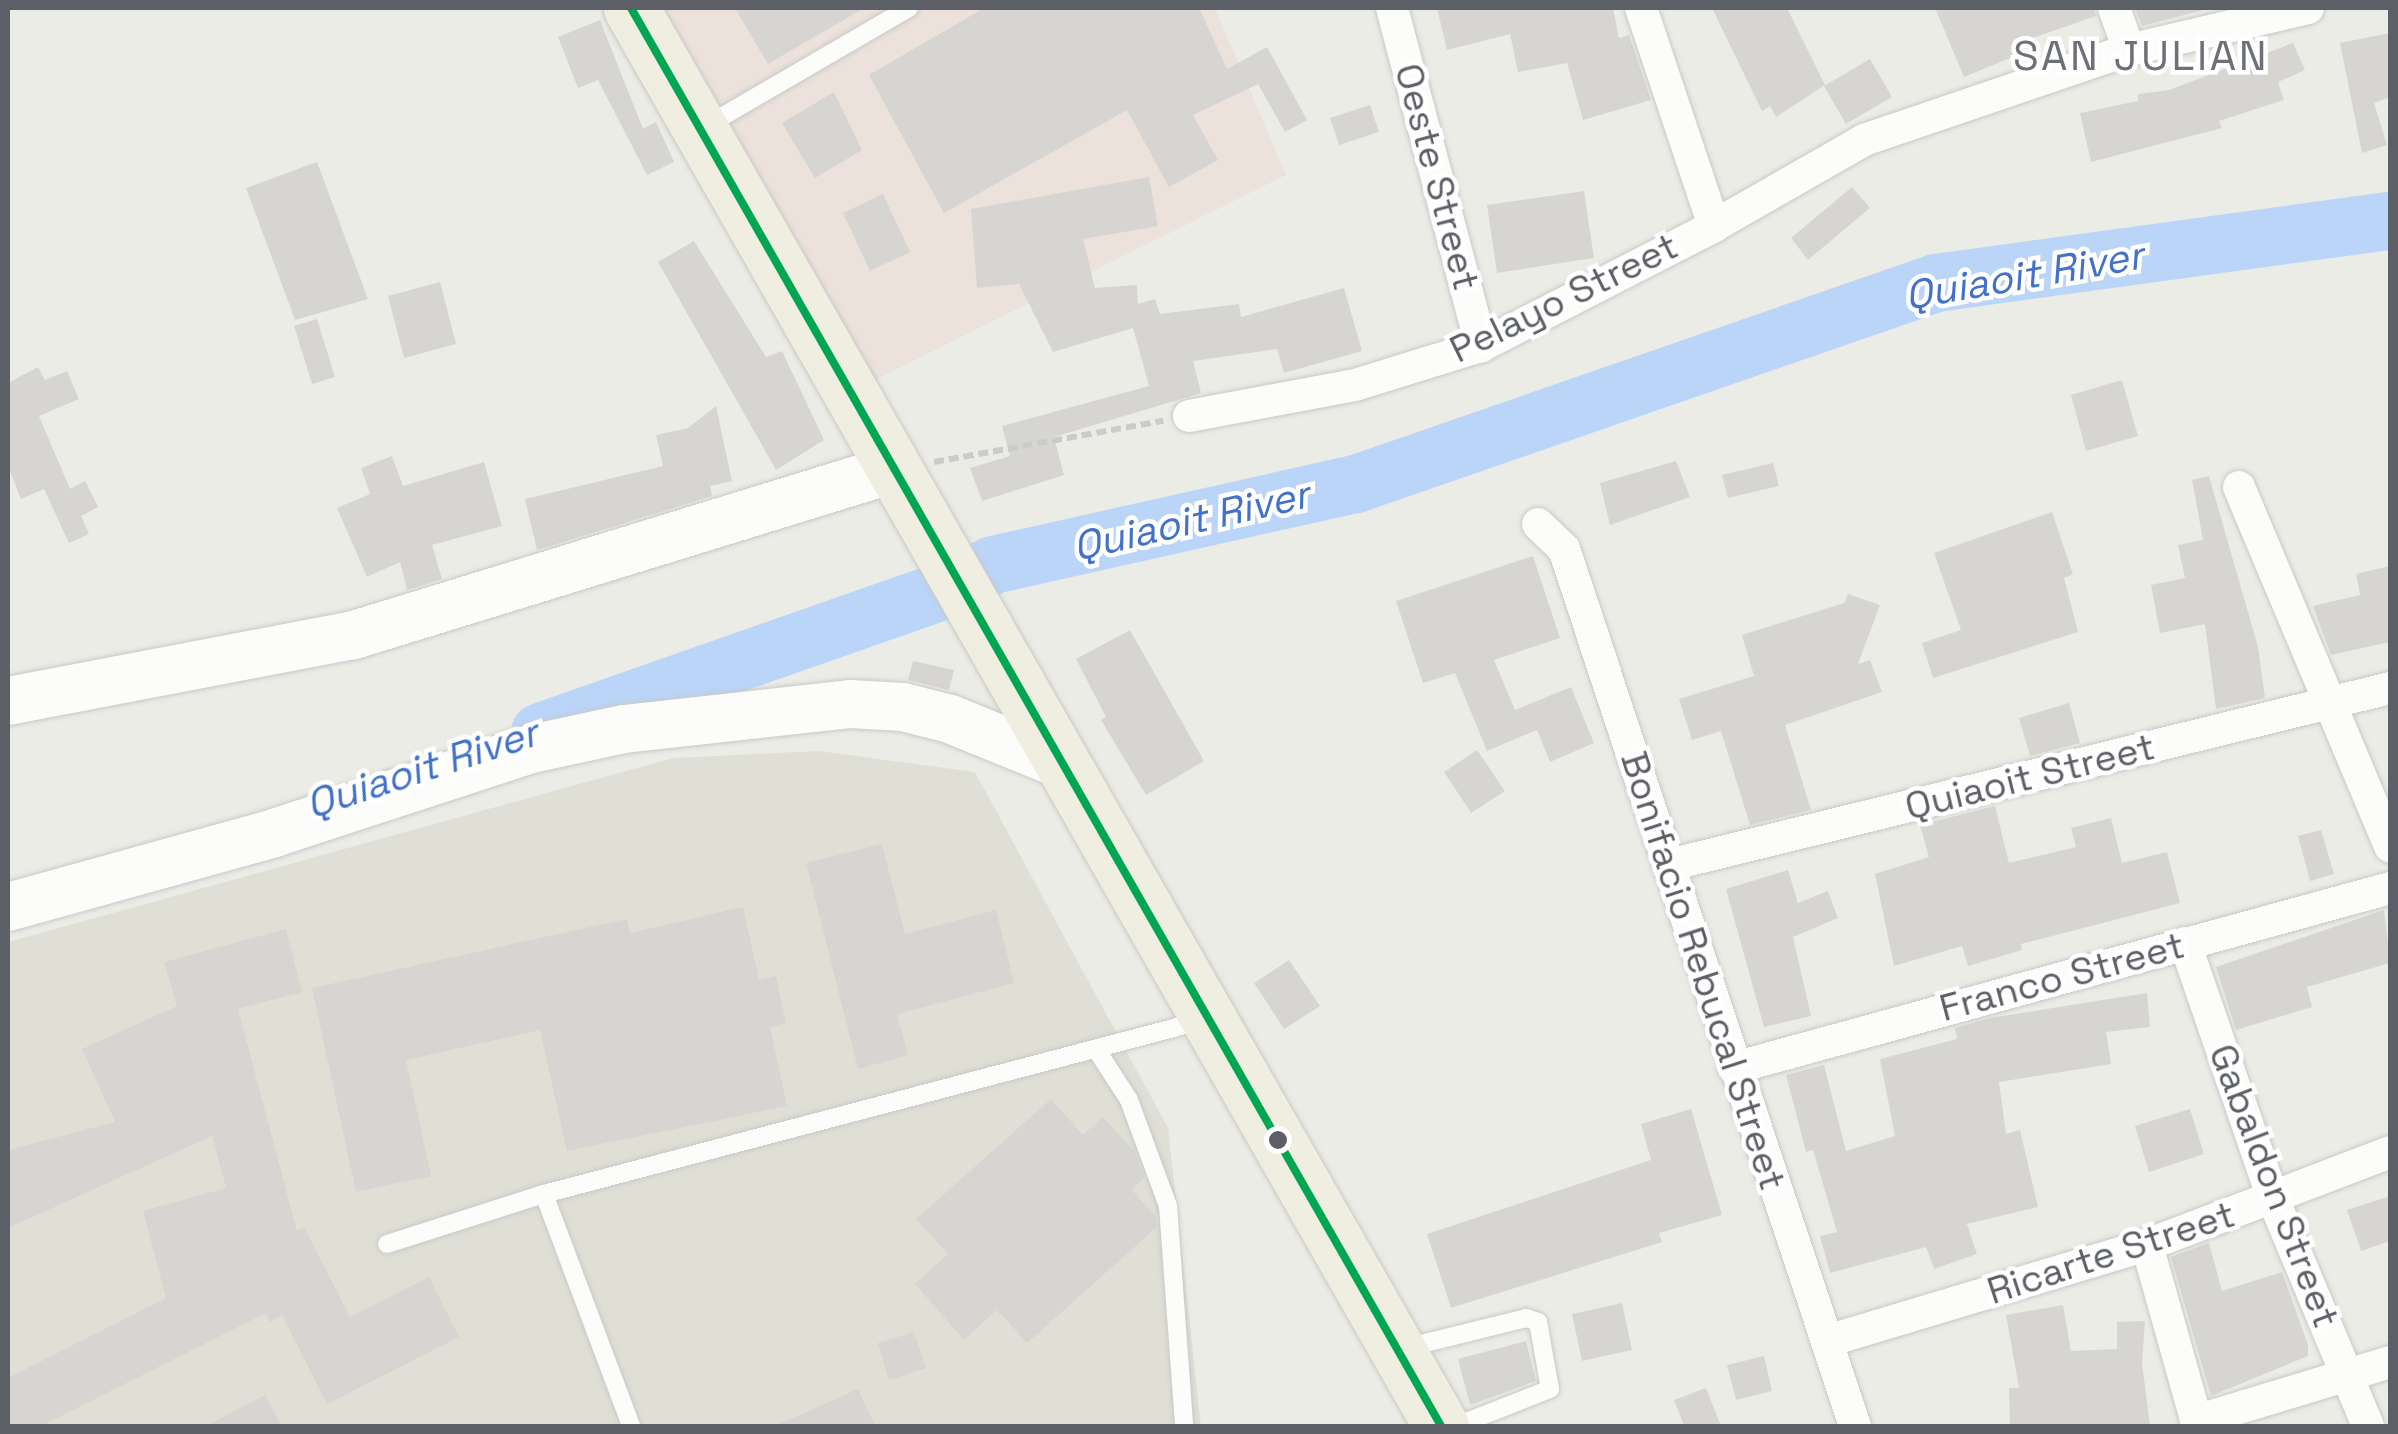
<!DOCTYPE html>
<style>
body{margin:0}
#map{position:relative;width:2398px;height:1434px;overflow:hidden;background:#ecece7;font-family:"Space Grotesk",sans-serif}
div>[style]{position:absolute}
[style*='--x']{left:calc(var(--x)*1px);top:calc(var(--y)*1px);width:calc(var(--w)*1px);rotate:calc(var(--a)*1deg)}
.education>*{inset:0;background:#e0dfd6}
.medical>*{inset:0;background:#ece1db}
.river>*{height:58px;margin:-29px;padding:0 29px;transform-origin:29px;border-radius:29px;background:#bad5f8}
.building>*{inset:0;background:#d6d5d2}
.path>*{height:6px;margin-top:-3px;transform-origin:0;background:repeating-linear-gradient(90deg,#c8cdcb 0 10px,transparent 0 15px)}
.roads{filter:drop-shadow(0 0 2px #c8c9c7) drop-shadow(0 0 2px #c8c9c7)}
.lane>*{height:18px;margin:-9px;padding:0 9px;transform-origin:9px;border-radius:9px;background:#fcfcfb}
.street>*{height:32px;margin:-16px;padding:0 16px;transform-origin:16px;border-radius:16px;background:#fcfcfb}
.secondary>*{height:48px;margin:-24px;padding:0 24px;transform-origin:24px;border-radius:24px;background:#fcfcfb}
.highway>*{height:55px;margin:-27.5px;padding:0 27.5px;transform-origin:27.5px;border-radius:27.5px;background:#efeee1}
.bus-1>*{height:8px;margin:-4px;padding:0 4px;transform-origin:4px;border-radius:4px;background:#00a651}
.dots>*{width:28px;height:28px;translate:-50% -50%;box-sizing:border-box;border:5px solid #fff;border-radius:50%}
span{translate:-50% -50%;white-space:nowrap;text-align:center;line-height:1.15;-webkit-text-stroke:9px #fff;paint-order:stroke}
.street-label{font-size:38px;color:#5c5f65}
.water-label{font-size:40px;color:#4171c8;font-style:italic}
.quarter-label{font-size:42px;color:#6d7077;letter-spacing:2.5px}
.frame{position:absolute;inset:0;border:10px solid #5c5f65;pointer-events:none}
</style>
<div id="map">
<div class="education">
<div style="clip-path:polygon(819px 751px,975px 772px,1168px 1128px,1201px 1426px,8px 1426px,8px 942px,673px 758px)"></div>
</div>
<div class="medical">
<div style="clip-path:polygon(657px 8px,1215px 8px,1286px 175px,871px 382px)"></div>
</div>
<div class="river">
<div style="--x:540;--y:732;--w:433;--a:-19.3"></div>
<div style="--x:949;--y:589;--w:50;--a:-28.6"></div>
<div style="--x:993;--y:565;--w:372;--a:-12.6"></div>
<div style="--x:1356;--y:484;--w:614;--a:-19.11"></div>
<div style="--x:1936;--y:283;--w:458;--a:-7.8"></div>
</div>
<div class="building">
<div style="clip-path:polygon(735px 8px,864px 8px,768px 64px)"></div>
<div style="clip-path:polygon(984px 8px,1199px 8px,1227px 69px,1267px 47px,1307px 120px,1285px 132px,1258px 84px,1193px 115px,1218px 160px,1169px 187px,1127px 110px,944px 213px,869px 75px)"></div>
<div style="clip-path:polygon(1437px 8px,1613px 8px,1619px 38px,1629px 35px,1651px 100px,1583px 120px,1567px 63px,1518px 72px,1510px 34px,1447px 50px)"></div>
<div style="clip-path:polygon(1712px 8px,1787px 8px,1825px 85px,1776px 117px,1770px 106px,1762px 111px)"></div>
<div style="clip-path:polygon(1935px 8px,2094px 8px,2096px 16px,2030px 39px,2034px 48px,1964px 77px)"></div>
<div style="clip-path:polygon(2135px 8px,2211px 8px,2142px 26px)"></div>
<div style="clip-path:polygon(600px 20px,643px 129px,656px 122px,674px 162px,647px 175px,598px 80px,578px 88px,558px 37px)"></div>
<div style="clip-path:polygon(2390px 33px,2390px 97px,2374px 103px,2387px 145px,2362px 153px,2340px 43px)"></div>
<div style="clip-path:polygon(2293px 43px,2305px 70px,2278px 82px,2284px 100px,2219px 121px,2222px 128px,2091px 162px,2080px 113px,2138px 101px,2138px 94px,2169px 90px)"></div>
<div style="clip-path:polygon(1870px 59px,1892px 97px,1846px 124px,1824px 86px)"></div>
<div style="clip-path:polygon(834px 92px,862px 150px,815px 178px,782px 123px)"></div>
<div style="clip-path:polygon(1370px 105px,1379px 132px,1339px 145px,1330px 118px)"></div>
<div style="clip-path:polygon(317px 162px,368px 299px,295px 320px,246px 188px)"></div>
<div style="clip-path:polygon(1149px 177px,1158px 226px,1083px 239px,1095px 288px,1137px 285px,1138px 304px,1155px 299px,1160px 314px,1239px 304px,1241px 317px,1344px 288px,1362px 351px,1284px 373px,1277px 349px,1193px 361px,1201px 393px,1054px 437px,1064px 475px,982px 501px,970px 468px,1010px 456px,1002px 426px,1149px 386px,1133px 328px,1053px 352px,1019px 284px,977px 288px,971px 209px)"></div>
<div style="clip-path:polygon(1852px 187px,1870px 208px,1808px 260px,1791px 238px)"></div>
<div style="clip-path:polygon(1584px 191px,1594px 258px,1497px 273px,1487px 205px)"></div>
<div style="clip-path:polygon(883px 194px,910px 252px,870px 271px,843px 213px)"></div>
<div style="clip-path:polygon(694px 241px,766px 357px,782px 351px,824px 440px,776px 470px,658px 262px)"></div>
<div style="clip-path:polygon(440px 282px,456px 344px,404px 358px,388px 296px)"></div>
<div style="clip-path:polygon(317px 319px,335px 377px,312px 384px,294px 326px)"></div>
<div style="clip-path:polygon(38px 367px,45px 380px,67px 371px,79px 399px,39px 416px,70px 489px,85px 481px,98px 507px,81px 516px,89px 534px,69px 543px,44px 489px,21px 499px,8px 466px,8px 383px)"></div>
<div style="clip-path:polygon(2122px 380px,2138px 436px,2086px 451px,2071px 395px)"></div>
<div style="clip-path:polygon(716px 406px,732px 481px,710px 486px,712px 496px,537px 550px,525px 499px,663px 466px,656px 435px,688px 428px)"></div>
<div style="clip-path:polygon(392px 456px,403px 486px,484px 462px,502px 526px,432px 545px,442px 579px,407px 590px,400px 562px,367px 577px,337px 508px,370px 494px,361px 468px)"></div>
<div style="clip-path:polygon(1676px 461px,1690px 497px,1610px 525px,1600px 483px)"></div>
<div style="clip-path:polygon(1773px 463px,1779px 486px,1728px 498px,1722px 475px)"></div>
<div style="clip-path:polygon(2209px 476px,2258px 647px,2265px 698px,2216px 709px,2205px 624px,2160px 633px,2151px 585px,2185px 578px,2178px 545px,2203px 540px,2192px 480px)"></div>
<div style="clip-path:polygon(2052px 512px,2073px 574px,2064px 578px,2078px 632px,1933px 678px,1922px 643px,1961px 630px,1934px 553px)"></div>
<div style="clip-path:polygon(1533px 556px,1560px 638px,1494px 660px,1515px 710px,1571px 687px,1594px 743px,1550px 762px,1537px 730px,1487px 751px,1455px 673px,1423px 683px,1396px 601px)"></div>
<div style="clip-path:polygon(2390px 566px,2390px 642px,2331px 655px,2313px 606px,2360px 595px,2356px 574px)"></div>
<div style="clip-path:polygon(1848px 594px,1880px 605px,1858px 664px,1870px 660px,1882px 692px,1785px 725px,1811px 810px,1750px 825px,1721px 731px,1692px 740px,1679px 699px,1754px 676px,1742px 635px,1844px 603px)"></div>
<div style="clip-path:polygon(1130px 630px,1204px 761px,1146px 795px,1101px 720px,1106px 717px,1076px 659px)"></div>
<div style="clip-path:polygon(913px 661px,954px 670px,949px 690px,908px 680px)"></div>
<div style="clip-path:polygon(2069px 703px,2080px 743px,2030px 756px,2019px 718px)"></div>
<div style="clip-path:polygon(1477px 750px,1505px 791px,1471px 813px,1444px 772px)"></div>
<div style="clip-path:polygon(1995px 806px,2009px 863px,2076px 847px,2071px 828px,2111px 818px,2122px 863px,2167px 852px,2180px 903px,2021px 944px,2022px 950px,1968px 966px,1962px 946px,1894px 966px,1875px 874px,1929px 857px,1920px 825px)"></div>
<div style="clip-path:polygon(2321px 830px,2334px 874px,2310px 881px,2298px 836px)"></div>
<div style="clip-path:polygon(882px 844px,905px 934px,996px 910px,1014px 983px,897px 1014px,908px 1055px,858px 1069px,806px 863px)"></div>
<div style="clip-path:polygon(1788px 870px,1798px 903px,1828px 891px,1838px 918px,1793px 937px,1811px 1016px,1764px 1027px,1726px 889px)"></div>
<div style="clip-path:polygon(743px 907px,759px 980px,776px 976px,786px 1023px,770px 1027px,787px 1106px,567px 1151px,540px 1030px,406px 1060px,431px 1176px,356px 1192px,312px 988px,627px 919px,630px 933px)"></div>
<div style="clip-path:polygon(2384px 910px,2390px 963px,2307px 987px,2312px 1007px,2236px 1030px,2216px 967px)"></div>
<div style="clip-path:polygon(286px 929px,302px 992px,238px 1009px,297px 1231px,304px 1227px,350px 1317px,429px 1277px,459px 1337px,327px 1404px,282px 1315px,270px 1322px,266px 1313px,41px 1426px,8px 1426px,8px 1378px,166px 1298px,143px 1211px,226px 1188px,212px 1136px,8px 1228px,8px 1150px,115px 1122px,82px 1049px,177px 1006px,164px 962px)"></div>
<div style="clip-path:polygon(1289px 960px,1320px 1006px,1284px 1029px,1254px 983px)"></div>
<div style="clip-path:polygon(2147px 993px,2150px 1027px,2106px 1032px,2111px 1064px,1999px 1082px,2006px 1134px,2020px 1130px,2038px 1207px,1967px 1224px,1977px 1254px,1934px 1269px,1926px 1247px,1830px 1273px,1820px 1236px,1837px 1232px,1813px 1150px,1806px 1152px,1786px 1075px,1824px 1065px,1846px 1151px,1895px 1136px,1880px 1059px,1957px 1039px,1955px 1028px,1990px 1018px)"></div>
<div style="clip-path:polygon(1051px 1099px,1083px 1135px,1103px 1117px,1135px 1152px,1144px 1178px,1132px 1190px,1156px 1217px,1157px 1227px,1027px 1343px,997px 1310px,964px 1340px,915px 1284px,948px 1254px,916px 1219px)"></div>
<div style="clip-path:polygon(1691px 1109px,1722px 1215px,1659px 1233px,1662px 1242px,1451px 1308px,1427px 1234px,1651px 1160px,1641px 1124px)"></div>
<div style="clip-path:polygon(2190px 1109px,2204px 1154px,2149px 1172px,2135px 1126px)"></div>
<div style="clip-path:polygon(2390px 1196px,2390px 1241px,2361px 1251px,2347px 1210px)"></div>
<div style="clip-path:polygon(2209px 1243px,2222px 1291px,2282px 1272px,2308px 1345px,2308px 1356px,2211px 1396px,2171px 1257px)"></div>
<div style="clip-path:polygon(1622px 1303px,1632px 1350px,1582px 1361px,1572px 1314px)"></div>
<div style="clip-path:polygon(2063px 1305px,2071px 1351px,2117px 1349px,2117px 1322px,2145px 1321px,2142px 1363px,2150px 1426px,2010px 1426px,2009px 1388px,2019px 1388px,2006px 1315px)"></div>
<div style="clip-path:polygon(914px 1332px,926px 1368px,889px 1380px,878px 1343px)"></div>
<div style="clip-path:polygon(1526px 1341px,1536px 1381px,1470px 1405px,1458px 1359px)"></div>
<div style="clip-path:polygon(1764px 1356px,1772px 1391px,1736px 1400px,1727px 1365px)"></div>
<div style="clip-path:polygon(1706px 1388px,1721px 1426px,1684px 1426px,1674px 1400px)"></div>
<div style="clip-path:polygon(858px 1389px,875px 1426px,775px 1426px)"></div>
<div style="clip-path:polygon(265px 1395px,282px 1426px,206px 1426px)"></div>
</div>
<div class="path">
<div style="--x:934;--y:462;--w:233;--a:-10.2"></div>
</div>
<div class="roads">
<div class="lane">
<div style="--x:706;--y:126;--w:235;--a:-30.2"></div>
<div style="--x:1098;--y:1052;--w:57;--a:57.1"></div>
<div style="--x:1129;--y:1100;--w:113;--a:69.8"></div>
<div style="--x:1168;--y:1206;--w:221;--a:85.8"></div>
<div style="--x:544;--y:1194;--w:248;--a:69.4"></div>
<div style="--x:387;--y:1244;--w:165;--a:-17.7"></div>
<div style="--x:544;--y:1194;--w:683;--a:-14.77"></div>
<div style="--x:1405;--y:1348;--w:125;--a:-13.9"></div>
<div style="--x:1526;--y:1318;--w:13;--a:18"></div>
<div style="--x:1538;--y:1322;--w:68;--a:79.8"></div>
<div style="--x:1550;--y:1389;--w:101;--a:158.5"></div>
</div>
<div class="street">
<div style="--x:1392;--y:8;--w:350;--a:75.2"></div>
<div style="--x:2114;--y:8;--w:45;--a:70.3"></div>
<div style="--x:1714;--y:226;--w:173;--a:-29.8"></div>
<div style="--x:1864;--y:140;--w:280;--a:-18.8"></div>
<div style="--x:2129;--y:50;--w:184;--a:-13.2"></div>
<div style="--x:1189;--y:416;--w:169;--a:-10.6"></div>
<div style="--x:1355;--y:385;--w:132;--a:-17.2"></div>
<div style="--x:1481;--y:346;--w:262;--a:-27.2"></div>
<div style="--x:1714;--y:226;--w:230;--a:-108.5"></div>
<div style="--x:2239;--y:487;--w:390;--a:67.2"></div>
<div style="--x:1538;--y:524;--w:36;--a:44"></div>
<div style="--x:1564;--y:549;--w:924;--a:71.64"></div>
<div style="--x:1669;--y:865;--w:742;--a:-13.79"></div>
<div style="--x:2185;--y:943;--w:273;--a:71"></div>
<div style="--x:2274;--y:1201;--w:244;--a:67.3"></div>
<div style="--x:1734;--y:1068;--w:680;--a:-15.34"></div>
<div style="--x:2147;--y:1245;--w:188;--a:74.3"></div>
<div style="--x:1827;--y:1341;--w:334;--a:-16.7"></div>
<div style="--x:2147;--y:1245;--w:260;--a:-20.9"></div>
<div style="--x:2196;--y:1421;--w:203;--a:-16.9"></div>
</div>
<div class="secondary">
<div style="--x:8;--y:701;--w:352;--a:-10.8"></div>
<div style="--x:354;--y:635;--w:564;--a:-17.12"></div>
<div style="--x:8;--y:907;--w:276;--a:-15.5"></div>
<div style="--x:274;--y:833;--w:270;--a:-18.1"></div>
<div style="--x:531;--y:749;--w:95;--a:-12.1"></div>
<div style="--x:624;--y:729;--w:227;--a:-6.3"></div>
<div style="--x:850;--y:704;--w:53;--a:3.2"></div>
<div style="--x:903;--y:707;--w:49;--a:14.3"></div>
<div style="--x:950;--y:719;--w:120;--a:22.1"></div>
</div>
<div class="highway">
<div style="--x:631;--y:8;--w:1633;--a:60.26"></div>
</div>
</div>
<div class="bus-1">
<div style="--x:631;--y:8;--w:1633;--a:60.26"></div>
</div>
<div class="dots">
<div style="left:1278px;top:1140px;background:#5c5f65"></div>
</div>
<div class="street-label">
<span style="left:1437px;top:177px;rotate:75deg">Oeste Street</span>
<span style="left:1564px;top:298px;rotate:-26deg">Pelayo Street</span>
<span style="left:2030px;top:777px;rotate:-14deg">Quiaoit Street</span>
<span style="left:1703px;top:971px;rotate:72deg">Bonifacio Rebucal Street</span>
<span style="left:2062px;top:977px;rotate:-15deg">Franco Street</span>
<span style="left:2274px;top:1186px;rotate:69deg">Gabaldon Street</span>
<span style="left:2111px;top:1253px;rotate:-18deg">Ricarte Street</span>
</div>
<div class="water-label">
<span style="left:2024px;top:276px;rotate:-10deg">Quiaoit River</span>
<span style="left:1191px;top:521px;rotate:-13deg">Quiaoit River</span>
<span style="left:422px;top:769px;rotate:-18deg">Quiaoit River</span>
</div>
<div class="quarter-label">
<span style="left:2141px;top:56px">SAN JULIAN</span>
</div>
<div class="frame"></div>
</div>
